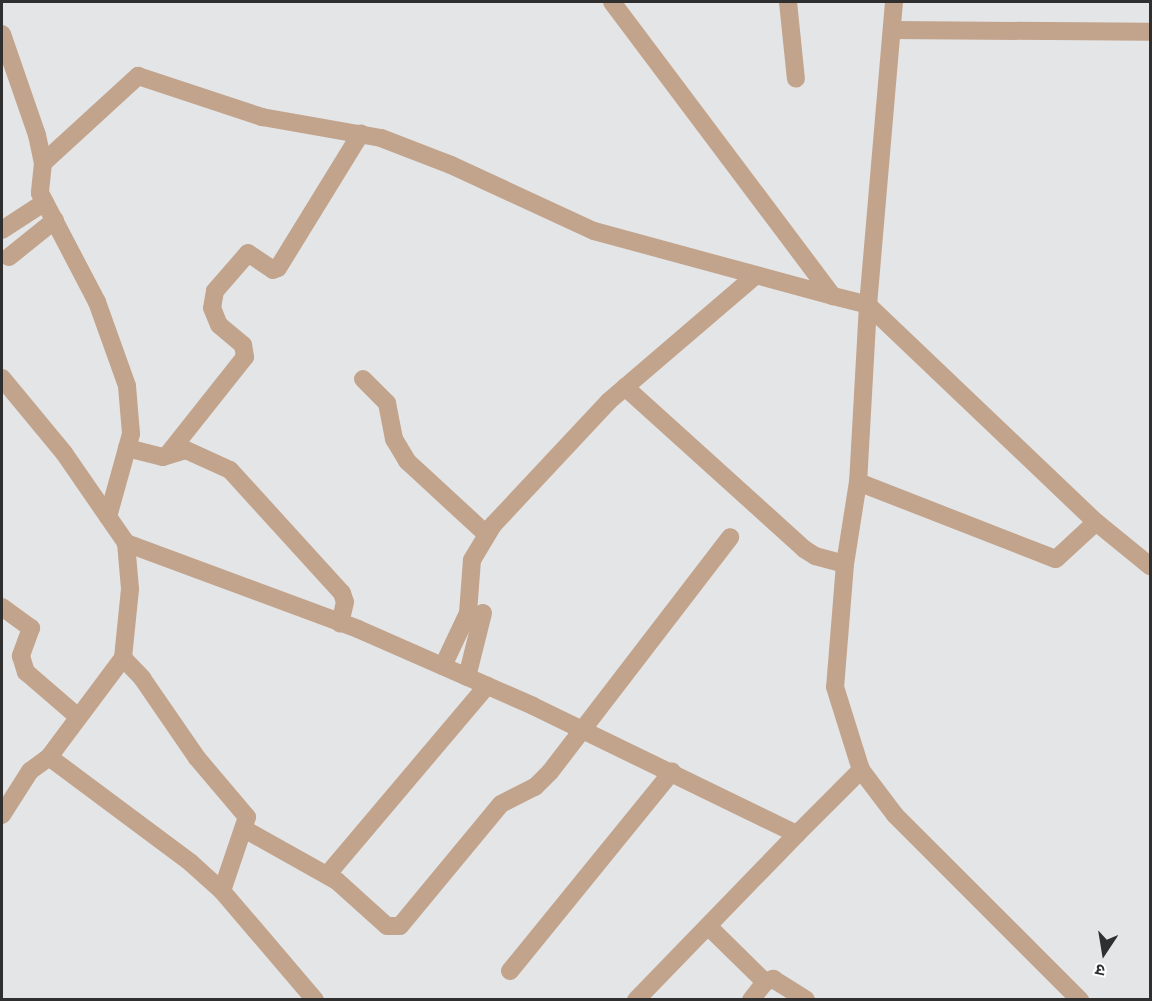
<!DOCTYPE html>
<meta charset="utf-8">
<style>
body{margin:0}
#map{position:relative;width:1152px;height:1001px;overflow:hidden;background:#e4e5e7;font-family:Barlow,"Noto Sans Devanagari",sans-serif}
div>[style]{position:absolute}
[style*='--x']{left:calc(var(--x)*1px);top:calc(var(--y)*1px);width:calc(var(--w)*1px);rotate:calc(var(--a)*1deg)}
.minor>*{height:18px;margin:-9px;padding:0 9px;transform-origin:9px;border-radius:9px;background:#c2a38c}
span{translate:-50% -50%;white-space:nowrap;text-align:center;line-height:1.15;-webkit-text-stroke:4.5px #fff;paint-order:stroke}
.frame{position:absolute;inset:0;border:3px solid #2f2f30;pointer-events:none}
.north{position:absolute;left:1074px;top:923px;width:60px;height:60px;-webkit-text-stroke:4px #fff;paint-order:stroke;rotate:192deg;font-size:16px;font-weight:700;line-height:24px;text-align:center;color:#2f2f30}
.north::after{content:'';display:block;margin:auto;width:21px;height:27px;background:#2f2f30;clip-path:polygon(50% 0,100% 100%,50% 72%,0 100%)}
</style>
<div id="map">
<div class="minor">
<div style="--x:612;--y:2;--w:368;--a:53.1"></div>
<div style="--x:833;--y:296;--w:36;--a:14"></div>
<div style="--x:868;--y:305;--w:315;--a:43.6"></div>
<div style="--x:1096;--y:522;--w:70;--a:39.2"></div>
<div style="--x:788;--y:2;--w:77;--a:84.1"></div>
<div style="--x:894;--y:2;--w:304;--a:94.9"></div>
<div style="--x:868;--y:305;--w:177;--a:93.2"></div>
<div style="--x:858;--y:482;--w:83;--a:99"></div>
<div style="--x:845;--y:564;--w:123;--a:94.6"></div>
<div style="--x:835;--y:687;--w:87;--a:72.6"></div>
<div style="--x:861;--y:770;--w:56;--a:52.9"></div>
<div style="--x:895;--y:815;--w:262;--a:45"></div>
<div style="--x:892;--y:30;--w:258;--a:0.4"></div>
<div style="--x:2;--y:34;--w:107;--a:70.9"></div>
<div style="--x:37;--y:135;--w:29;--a:78"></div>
<div style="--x:43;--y:163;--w:30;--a:96"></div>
<div style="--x:40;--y:193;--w:123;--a:62.4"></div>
<div style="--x:97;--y:302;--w:89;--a:70.3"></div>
<div style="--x:127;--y:386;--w:48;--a:85.2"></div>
<div style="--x:131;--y:434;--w:86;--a:105.5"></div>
<div style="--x:43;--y:163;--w:129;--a:-42.5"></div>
<div style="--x:138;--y:76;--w:131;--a:18.3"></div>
<div style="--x:262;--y:117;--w:121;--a:10"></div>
<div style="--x:381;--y:138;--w:75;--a:21.1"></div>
<div style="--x:451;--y:165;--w:157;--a:24.8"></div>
<div style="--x:594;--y:231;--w:248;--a:15.2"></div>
<div style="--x:2;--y:230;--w:51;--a:-33.1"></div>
<div style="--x:9;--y:257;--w:59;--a:-38.8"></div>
<div style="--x:2;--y:378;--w:97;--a:50.4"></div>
<div style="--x:64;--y:453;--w:109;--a:55.4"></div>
<div style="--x:126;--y:543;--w:247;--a:20.3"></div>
<div style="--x:358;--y:629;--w:191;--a:23.7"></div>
<div style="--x:533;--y:706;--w:293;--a:25.9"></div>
<div style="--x:797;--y:834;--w:91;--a:-45"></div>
<div style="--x:363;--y:379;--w:34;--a:45"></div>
<div style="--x:387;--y:403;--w:37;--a:79"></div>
<div style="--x:394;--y:439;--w:26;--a:59"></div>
<div style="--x:407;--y:461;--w:108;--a:42.7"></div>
<div style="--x:625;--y:387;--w:241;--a:42.1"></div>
<div style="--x:804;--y:549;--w:13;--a:32"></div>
<div style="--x:815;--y:556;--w:31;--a:15"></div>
<div style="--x:127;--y:448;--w:37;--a:14"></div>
<div style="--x:163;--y:457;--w:24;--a:-17"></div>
<div style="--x:186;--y:450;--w:48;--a:24.4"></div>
<div style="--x:230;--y:470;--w:166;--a:47.7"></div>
<div style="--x:342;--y:593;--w:9;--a:72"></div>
<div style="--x:345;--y:602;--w:22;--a:103"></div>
<div style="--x:168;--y:454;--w:124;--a:-51.6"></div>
<div style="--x:245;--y:357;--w:12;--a:-99"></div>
<div style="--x:243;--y:345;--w:31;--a:-140"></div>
<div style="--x:219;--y:325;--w:18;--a:-112"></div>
<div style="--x:212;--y:308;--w:17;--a:-80"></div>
<div style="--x:215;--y:291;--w:50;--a:-49"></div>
<div style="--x:248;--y:253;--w:30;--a:34"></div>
<div style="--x:273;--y:270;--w:5;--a:-22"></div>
<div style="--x:278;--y:268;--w:158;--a:-58.4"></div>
<div style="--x:858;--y:482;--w:212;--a:21.3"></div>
<div style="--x:1056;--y:559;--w:54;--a:-42.8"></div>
<div style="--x:126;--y:543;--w:46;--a:85"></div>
<div style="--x:130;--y:589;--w:69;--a:95.8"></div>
<div style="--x:123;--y:658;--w:124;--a:126.8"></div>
<div style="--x:49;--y:757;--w:177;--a:36.7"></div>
<div style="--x:191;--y:863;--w:42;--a:42.1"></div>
<div style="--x:222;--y:891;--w:143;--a:49.5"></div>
<div style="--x:2;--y:607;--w:36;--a:36"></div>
<div style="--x:31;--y:628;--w:30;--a:110"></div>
<div style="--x:21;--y:656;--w:17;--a:73"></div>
<div style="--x:26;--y:672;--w:67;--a:40.8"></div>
<div style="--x:123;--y:658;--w:28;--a:46"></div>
<div style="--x:142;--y:678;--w:97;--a:55.5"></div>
<div style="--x:197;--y:758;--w:77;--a:49.7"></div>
<div style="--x:247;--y:817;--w:78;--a:108.7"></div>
<div style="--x:443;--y:666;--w:59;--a:-64.7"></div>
<div style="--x:468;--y:613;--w:53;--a:-85.7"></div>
<div style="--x:472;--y:560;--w:41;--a:-59"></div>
<div style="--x:493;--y:525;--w:170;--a:-46.9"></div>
<div style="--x:609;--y:401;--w:192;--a:-40.6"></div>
<div style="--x:467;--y:677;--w:66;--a:-76"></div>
<div style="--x:2;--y:815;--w:52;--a:-57.5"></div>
<div style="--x:30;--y:771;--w:24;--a:-36"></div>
<div style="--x:246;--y:830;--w:104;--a:29.3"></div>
<div style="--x:337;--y:881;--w:67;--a:42"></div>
<div style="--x:387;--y:926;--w:13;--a:0"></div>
<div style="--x:400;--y:926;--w:158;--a:-50.4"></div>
<div style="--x:501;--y:804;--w:38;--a:-27"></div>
<div style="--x:535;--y:787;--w:21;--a:-45"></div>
<div style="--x:550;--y:772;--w:296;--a:-52.5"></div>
<div style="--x:327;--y:875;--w:248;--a:-49.8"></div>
<div style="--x:709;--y:927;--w:78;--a:44.5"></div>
<div style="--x:510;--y:971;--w:257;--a:-50.9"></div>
<div style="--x:636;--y:1000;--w:231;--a:-45.9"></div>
<div style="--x:751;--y:1000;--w:23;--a:-52"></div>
<div style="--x:765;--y:982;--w:9;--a:-21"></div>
<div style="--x:773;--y:979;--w:39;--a:32"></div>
</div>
<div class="frame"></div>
<div class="north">उ</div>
</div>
